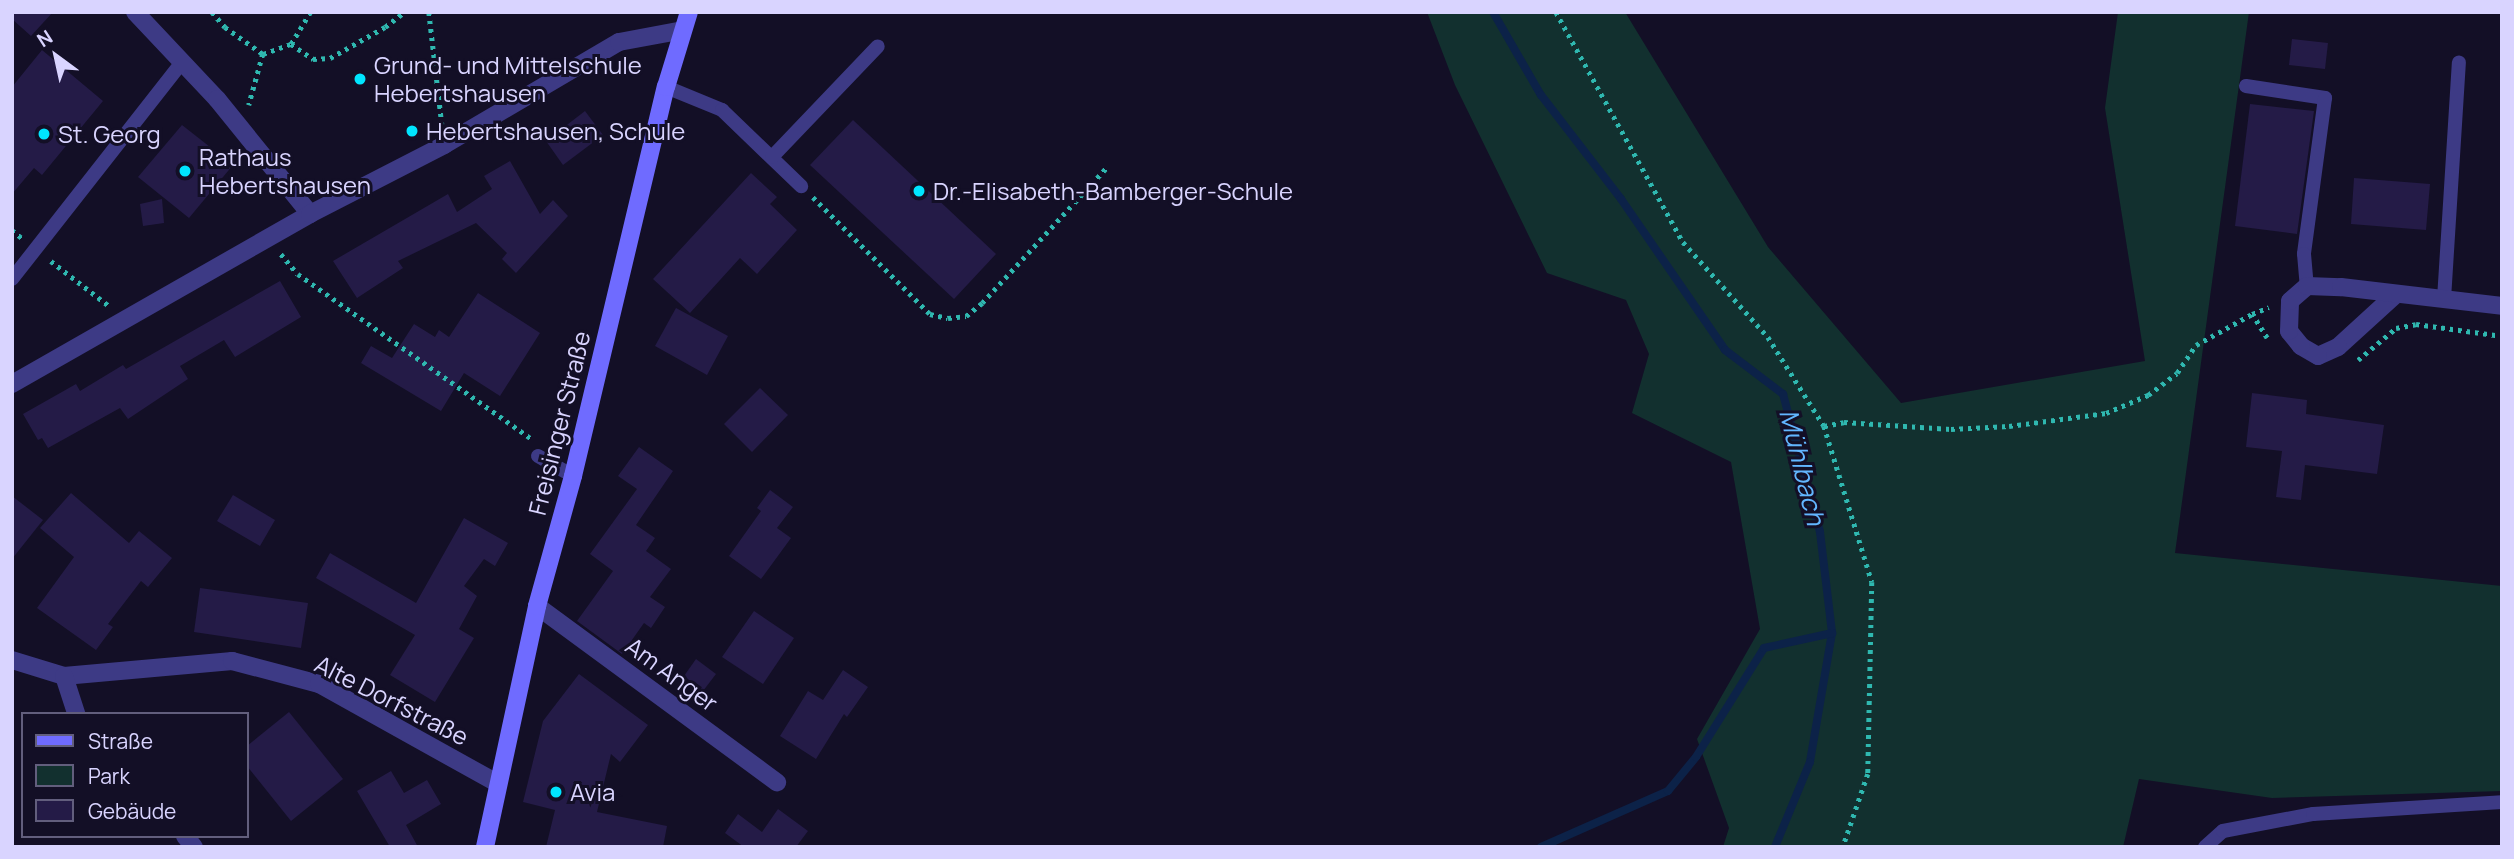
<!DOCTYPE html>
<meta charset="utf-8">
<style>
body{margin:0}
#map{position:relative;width:2514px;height:859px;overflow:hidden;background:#130f26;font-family:Manrope,sans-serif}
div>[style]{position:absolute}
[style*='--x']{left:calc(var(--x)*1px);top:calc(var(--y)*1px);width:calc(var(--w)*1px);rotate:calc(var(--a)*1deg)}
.green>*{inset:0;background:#12302f}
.stream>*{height:8px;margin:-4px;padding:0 4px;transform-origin:4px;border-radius:4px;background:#0c2248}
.building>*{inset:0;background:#241b47}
.path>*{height:4.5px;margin-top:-2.25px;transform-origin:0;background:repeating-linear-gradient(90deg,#2fb8b0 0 3.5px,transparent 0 8.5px)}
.lane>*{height:14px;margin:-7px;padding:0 7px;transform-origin:7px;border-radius:7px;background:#3d3a85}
.street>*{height:18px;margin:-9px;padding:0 9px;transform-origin:9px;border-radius:9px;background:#3d3a85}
.secondary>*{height:18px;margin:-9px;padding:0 9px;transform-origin:9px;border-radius:9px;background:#6f6bff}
.dots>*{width:19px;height:19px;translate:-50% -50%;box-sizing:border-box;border:4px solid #130f26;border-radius:50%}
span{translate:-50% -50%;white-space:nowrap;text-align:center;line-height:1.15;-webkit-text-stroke:6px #130f26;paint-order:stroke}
.poi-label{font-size:24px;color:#d9d4ff}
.left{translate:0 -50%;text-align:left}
.street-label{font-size:24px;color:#d9d4ff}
.water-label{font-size:26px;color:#62b6ff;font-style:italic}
.frame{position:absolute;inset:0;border:14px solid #d9d4ff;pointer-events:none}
.legend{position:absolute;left:21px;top:712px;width:228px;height:126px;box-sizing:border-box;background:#130f26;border:2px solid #625e7d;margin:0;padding:9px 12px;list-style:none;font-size:21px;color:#d9d4ff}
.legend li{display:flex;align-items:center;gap:14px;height:35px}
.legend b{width:35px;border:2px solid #625e7d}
.north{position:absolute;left:21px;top:21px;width:70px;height:70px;-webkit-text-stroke:5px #130f26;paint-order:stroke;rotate:327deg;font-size:19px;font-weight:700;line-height:28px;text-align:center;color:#d9d4ff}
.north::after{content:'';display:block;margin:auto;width:24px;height:32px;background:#d9d4ff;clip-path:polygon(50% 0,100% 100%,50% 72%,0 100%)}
</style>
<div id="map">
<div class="green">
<div style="clip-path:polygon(1427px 12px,1625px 12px,1768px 247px,1901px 403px,2145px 361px,2105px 108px,2118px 12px,2249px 12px,2175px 553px,2502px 586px,2502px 791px,2272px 798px,2139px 779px,2123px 847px,1723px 847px,1729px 828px,1697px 739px,1760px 629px,1731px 462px,1632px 413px,1649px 354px,1626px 300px,1547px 273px,1455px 85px)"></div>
</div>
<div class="stream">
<div style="--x:1493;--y:12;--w:96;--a:60"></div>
<div style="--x:1541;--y:95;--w:131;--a:52.4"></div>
<div style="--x:1621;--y:199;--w:183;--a:55.4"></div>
<div style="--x:1725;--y:350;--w:73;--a:37.2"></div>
<div style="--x:1783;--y:394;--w:143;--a:75"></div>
<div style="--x:1820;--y:532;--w:102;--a:83.2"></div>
<div style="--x:1832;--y:633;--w:131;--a:99.7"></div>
<div style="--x:1810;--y:762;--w:92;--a:112.4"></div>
<div style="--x:1541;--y:847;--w:139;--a:-23.8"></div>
<div style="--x:1668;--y:791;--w:44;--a:-50.5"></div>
<div style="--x:1696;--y:757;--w:128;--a:-58"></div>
<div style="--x:1764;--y:648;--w:70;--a:-12.4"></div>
</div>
<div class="building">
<div style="clip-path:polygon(12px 12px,53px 12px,31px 36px,12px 19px)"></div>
<div style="clip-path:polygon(2292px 39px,2328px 43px,2325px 69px,2289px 65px)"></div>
<div style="clip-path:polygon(42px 50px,103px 101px,42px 175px,34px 168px,12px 194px,12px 87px)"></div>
<div style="clip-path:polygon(2250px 104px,2314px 111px,2297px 234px,2235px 226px)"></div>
<div style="clip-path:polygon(585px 111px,603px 135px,563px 165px,546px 141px)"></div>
<div style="clip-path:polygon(853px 120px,996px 254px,954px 299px,810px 165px)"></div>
<div style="clip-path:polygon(182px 125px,233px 165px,189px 218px,138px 177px)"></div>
<div style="clip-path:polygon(510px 161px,540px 214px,553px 200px,568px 216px,516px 273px,502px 259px,507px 253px,476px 223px,398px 261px,403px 268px,357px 298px,333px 261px,448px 194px,457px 212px,492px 189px,484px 176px)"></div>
<div style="clip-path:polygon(751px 173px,777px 197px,770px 204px,797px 230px,757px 274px,740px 258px,690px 313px,653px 279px)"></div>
<div style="clip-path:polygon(2354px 178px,2430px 184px,2426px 230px,2351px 224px)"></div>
<div style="clip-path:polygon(162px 199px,164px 223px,143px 226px,140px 204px)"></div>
<div style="clip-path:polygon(280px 281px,301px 317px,235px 357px,224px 340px,180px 366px,188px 379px,128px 419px,120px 408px,48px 448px,42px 438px,38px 440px,23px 414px,76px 384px,80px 391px,123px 365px,126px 369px)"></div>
<div style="clip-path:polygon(478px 293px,540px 333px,500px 396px,464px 373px,441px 411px,361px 363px,371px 346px,392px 358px,414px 324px,435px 337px,439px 330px,449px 337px)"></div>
<div style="clip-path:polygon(676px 308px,728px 336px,707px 375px,655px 346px)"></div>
<div style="clip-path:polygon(760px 388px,788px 415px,752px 452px,724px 424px)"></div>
<div style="clip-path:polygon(2252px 393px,2307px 400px,2306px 414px,2384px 425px,2377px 474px,2305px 465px,2301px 500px,2276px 497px,2282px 451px,2246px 447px)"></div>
<div style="clip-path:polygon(639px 447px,673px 471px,636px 525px,655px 538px,646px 551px,671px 569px,650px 597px,665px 607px,651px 628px,644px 623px,622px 654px,577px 621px,613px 571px,590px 554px,637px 489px,618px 476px)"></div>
<div style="clip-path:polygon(770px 490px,793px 507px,777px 528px,791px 538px,761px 579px,729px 556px,761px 511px,757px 508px)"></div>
<div style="clip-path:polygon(71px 493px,129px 543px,139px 531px,172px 558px,148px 587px,141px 581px,108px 624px,113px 627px,96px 650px,37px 608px,74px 557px,40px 528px)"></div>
<div style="clip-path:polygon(233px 495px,275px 520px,260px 546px,217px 521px)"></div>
<div style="clip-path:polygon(12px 496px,43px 520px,12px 559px)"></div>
<div style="clip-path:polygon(464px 518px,508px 543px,495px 566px,484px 559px,464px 586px,477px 596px,459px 629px,474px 638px,435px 702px,390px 675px,415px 635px,316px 578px,330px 553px,416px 603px)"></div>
<div style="clip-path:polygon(200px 588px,308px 603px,301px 648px,194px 632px)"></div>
<div style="clip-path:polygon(754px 611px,794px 638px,763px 684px,722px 657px)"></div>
<div style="clip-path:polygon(696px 659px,716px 674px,703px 691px,684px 676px)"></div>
<div style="clip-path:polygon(843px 670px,868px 687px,847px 717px,844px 714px,816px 759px,780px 736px,808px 691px,823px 700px)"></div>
<div style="clip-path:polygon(579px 674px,648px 725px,620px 762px,611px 754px,597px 812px,667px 826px,663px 847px,546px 847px,555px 810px,523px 802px,543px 721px)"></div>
<div style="clip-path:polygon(289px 712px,343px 779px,291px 821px,247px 766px,247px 746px)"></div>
<div style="clip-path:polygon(391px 771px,404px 793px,427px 780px,441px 804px,406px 825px,418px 847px,390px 847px,357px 791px)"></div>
<div style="clip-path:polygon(778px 809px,808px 831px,796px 847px,744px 847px,725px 833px,738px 814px,762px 832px)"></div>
</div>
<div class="path">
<div style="--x:212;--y:12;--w:20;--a:49"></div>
<div style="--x:225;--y:27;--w:47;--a:35.4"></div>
<div style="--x:263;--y:54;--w:53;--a:105.4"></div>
<div style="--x:429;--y:12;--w:113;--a:83.4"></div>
<div style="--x:1556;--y:12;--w:263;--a:61.1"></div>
<div style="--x:1683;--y:242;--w:127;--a:48.2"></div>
<div style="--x:1768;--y:337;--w:105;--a:57.8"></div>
<div style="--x:1824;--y:426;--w:163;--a:72.9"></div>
<div style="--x:1872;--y:582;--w:192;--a:91.2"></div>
<div style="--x:1868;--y:774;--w:77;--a:108.9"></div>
<div style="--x:291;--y:44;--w:37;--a:-59"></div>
<div style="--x:263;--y:54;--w:30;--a:-20"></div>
<div style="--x:291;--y:44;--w:27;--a:34"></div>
<div style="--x:313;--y:59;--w:17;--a:-3"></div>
<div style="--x:330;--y:58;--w:63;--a:-29.4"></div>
<div style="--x:385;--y:27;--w:24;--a:-38"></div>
<div style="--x:813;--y:197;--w:165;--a:45"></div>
<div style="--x:930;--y:314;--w:18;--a:13"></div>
<div style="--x:948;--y:318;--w:18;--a:-6"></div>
<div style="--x:966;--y:316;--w:21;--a:-39"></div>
<div style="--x:982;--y:303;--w:186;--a:-47.4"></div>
<div style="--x:12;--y:230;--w:13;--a:39"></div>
<div style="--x:281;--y:254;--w:26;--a:50"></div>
<div style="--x:298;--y:274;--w:288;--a:35.2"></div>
<div style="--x:51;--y:261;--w:72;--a:37.7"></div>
<div style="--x:2267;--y:338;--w:28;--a:-122"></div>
<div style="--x:2252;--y:314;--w:18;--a:-22"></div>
<div style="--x:2358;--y:360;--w:50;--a:-40.1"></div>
<div style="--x:2396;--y:328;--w:20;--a:-11"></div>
<div style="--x:2416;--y:324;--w:87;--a:7.9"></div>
<div style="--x:1824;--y:426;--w:20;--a:-11"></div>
<div style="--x:1844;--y:422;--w:107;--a:3.7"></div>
<div style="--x:1951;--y:429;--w:58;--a:-3"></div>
<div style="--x:2009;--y:426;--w:98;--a:-7.6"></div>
<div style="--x:2106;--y:413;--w:46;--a:-23.2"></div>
<div style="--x:2148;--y:395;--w:36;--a:-37"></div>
<div style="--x:2177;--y:373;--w:34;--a:-56"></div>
<div style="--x:2196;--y:345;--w:64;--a:-29"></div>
</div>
<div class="lane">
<div style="--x:2246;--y:86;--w:80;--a:8.6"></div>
<div style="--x:2325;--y:98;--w:157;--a:97.7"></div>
<div style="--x:2304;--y:254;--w:32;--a:85"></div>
<div style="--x:666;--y:87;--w:61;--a:22.3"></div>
<div style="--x:722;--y:110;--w:110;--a:43.9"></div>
<div style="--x:772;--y:157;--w:153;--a:-46.3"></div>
<div style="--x:12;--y:279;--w:276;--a:-51.9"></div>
<div style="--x:2444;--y:299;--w:237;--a:-86.4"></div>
<div style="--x:538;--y:456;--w:40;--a:29.7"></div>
<div style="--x:2205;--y:847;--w:24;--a:-42"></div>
<div style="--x:2223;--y:831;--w:92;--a:-10.7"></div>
<div style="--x:2313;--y:814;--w:189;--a:-3.6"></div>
</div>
<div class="street">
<div style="--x:135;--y:12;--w:120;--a:46.7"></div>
<div style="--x:217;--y:99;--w:148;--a:51"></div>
<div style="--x:2395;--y:295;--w:77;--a:137.6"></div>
<div style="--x:2338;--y:347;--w:22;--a:156"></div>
<div style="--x:2318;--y:356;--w:20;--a:-150"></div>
<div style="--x:2301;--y:346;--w:19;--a:-129"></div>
<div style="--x:2289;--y:331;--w:30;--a:-88"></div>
<div style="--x:2290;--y:301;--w:23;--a:-41"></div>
<div style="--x:2307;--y:286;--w:34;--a:2"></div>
<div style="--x:2341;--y:287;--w:162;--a:6.7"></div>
<div style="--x:12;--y:384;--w:343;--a:-29.7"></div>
<div style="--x:310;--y:214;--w:151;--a:-27.2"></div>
<div style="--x:444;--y:145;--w:203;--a:-30.5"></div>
<div style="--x:619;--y:42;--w:65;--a:-10.6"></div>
<div style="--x:537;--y:606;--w:298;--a:36.3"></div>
<div style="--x:12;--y:660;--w:54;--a:17.1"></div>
<div style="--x:64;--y:676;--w:169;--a:-5.1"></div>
<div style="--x:232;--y:661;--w:90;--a:14.8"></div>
<div style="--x:319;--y:684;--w:204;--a:29.1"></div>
<div style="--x:64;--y:676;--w:40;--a:72"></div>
<div style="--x:185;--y:836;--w:14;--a:51"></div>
</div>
<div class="secondary">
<div style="--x:485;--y:847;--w:247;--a:-77.8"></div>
<div style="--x:537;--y:606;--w:135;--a:-74.5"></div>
<div style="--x:573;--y:476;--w:400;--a:-76.6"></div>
<div style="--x:666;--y:87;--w:78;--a:-73"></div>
</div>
<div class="dots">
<div style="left:360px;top:79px;background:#00e5ff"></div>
<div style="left:412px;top:131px;background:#00e5ff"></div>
<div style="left:44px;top:134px;background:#00e5ff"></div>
<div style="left:185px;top:171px;background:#00e5ff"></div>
<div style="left:919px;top:191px;background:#00e5ff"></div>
<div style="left:556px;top:792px;background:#00e5ff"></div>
</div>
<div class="poi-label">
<span class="left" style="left:374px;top:79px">Grund- und Mittelschule<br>Hebertshausen</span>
<span class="left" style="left:426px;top:131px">Hebertshausen, Schule</span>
<span class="left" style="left:58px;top:134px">St. Georg</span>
<span class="left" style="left:199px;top:171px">Rathaus<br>Hebertshausen</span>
<span class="left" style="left:933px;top:191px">Dr.-Elisabeth-Bamberger-Schule</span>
<span class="left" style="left:570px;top:792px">Avia</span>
</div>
<div class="street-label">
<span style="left:559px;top:423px;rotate:-76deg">Freisinger Straße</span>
<span style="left:672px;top:674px;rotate:36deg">Am Anger</span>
<span style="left:392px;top:700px;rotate:27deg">Alte Dorfstraße</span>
</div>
<div class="water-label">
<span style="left:1802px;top:467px;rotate:76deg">Mühlbach</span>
</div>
<div class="frame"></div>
<ul class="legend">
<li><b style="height:9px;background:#6f6bff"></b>Straße</li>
<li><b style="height:19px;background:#12302f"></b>Park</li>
<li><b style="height:19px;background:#241b47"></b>Gebäude</li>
</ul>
<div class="north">N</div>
</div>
